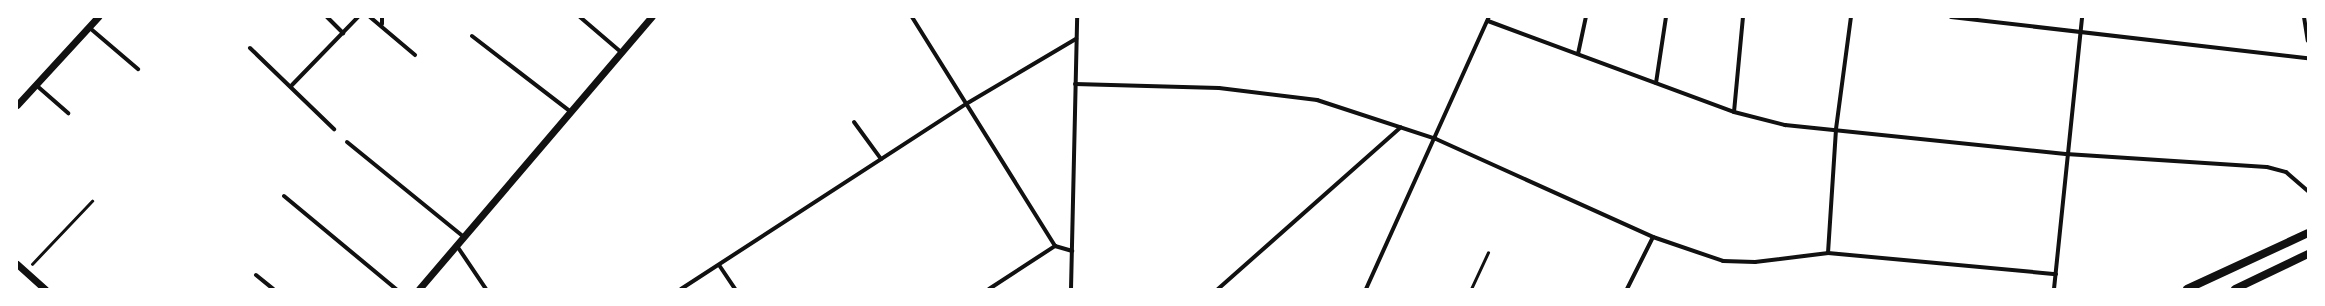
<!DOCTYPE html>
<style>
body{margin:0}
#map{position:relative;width:2325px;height:306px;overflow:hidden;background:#fff;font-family:"Varela Round",sans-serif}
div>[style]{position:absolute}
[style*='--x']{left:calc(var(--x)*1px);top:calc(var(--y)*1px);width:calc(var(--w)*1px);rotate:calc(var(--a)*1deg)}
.path>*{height:2.5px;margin:-1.25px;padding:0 1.25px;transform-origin:1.25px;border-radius:1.25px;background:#111}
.minor>*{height:4px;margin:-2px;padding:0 2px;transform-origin:2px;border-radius:2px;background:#111}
.tertiary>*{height:7px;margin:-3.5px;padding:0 3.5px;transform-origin:3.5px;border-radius:3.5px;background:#111}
.secondary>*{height:8px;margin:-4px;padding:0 4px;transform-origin:4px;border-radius:4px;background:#111}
span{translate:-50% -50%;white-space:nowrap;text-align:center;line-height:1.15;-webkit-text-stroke:3px #fff;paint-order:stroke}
.frame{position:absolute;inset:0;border:18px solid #fff;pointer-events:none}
</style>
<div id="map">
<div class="path">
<div style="--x:32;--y:264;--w:87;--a:-46.4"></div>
<div style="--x:1471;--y:289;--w:40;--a:-65"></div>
</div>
<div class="minor">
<div style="--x:327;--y:17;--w:23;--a:45"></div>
<div style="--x:370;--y:17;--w:59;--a:40.2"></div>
<div style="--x:580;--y:17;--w:55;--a:40.6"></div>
<div style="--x:912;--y:17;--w:270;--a:58"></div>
<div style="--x:1055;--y:246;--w:18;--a:16"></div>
<div style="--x:1951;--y:17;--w:359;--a:6.6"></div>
<div style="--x:2304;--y:17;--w:24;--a:81"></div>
<div style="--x:1488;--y:21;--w:262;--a:20.3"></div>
<div style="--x:1734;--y:112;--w:53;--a:14.3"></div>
<div style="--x:1785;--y:125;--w:282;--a:5.9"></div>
<div style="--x:2066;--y:154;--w:201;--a:3.7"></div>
<div style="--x:2267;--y:167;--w:20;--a:15"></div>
<div style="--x:2286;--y:172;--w:29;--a:41"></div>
<div style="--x:382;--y:24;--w:7;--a:-90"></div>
<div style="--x:91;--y:29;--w:62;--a:40.4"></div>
<div style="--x:472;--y:36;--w:125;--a:37.5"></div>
<div style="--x:250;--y:48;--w:117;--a:44"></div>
<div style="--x:1578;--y:54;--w:38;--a:-78"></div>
<div style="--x:1656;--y:83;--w:67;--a:-81.4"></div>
<div style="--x:1075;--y:84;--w:144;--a:1.6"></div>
<div style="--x:1219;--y:88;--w:99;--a:7"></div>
<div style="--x:1317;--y:100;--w:125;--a:18.1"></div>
<div style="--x:1436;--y:139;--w:238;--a:24.3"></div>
<div style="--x:1653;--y:237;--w:74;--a:18.9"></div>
<div style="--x:1723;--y:261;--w:32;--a:2"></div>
<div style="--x:1755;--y:262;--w:74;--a:-7"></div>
<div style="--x:1828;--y:253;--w:229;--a:5.3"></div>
<div style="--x:36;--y:85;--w:43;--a:41.2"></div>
<div style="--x:292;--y:85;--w:95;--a:-45.9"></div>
<div style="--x:1734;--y:112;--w:95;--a:-84.6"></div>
<div style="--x:854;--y:122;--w:46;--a:53.9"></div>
<div style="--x:347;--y:142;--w:151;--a:39.1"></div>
<div style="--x:284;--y:196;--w:146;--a:39.7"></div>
<div style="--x:457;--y:246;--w:52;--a:56"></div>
<div style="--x:1828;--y:253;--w:124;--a:-86.3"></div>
<div style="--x:1836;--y:129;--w:113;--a:-82.4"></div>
<div style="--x:719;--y:265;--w:29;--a:56"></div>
<div style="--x:256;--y:275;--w:22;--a:39"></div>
<div style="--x:681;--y:289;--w:340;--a:-33"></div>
<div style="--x:966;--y:104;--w:128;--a:-30.6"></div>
<div style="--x:989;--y:289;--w:79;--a:-33.1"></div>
<div style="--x:1071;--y:289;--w:272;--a:-88.7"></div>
<div style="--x:1218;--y:289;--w:244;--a:-41.5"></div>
<div style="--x:1366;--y:289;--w:299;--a:-65.7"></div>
<div style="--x:1627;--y:289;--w:58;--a:-63.4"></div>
<div style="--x:2054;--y:289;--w:273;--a:-84.1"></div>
</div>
<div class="tertiary">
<div style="--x:17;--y:105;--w:120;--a:-47.4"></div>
<div style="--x:17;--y:264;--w:38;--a:42"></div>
<div style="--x:419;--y:289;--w:358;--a:-49.5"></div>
</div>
<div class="secondary">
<div style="--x:2187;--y:289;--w:133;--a:-24.8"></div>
<div style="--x:2235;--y:289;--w:81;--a:-25.6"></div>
</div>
<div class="frame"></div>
</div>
